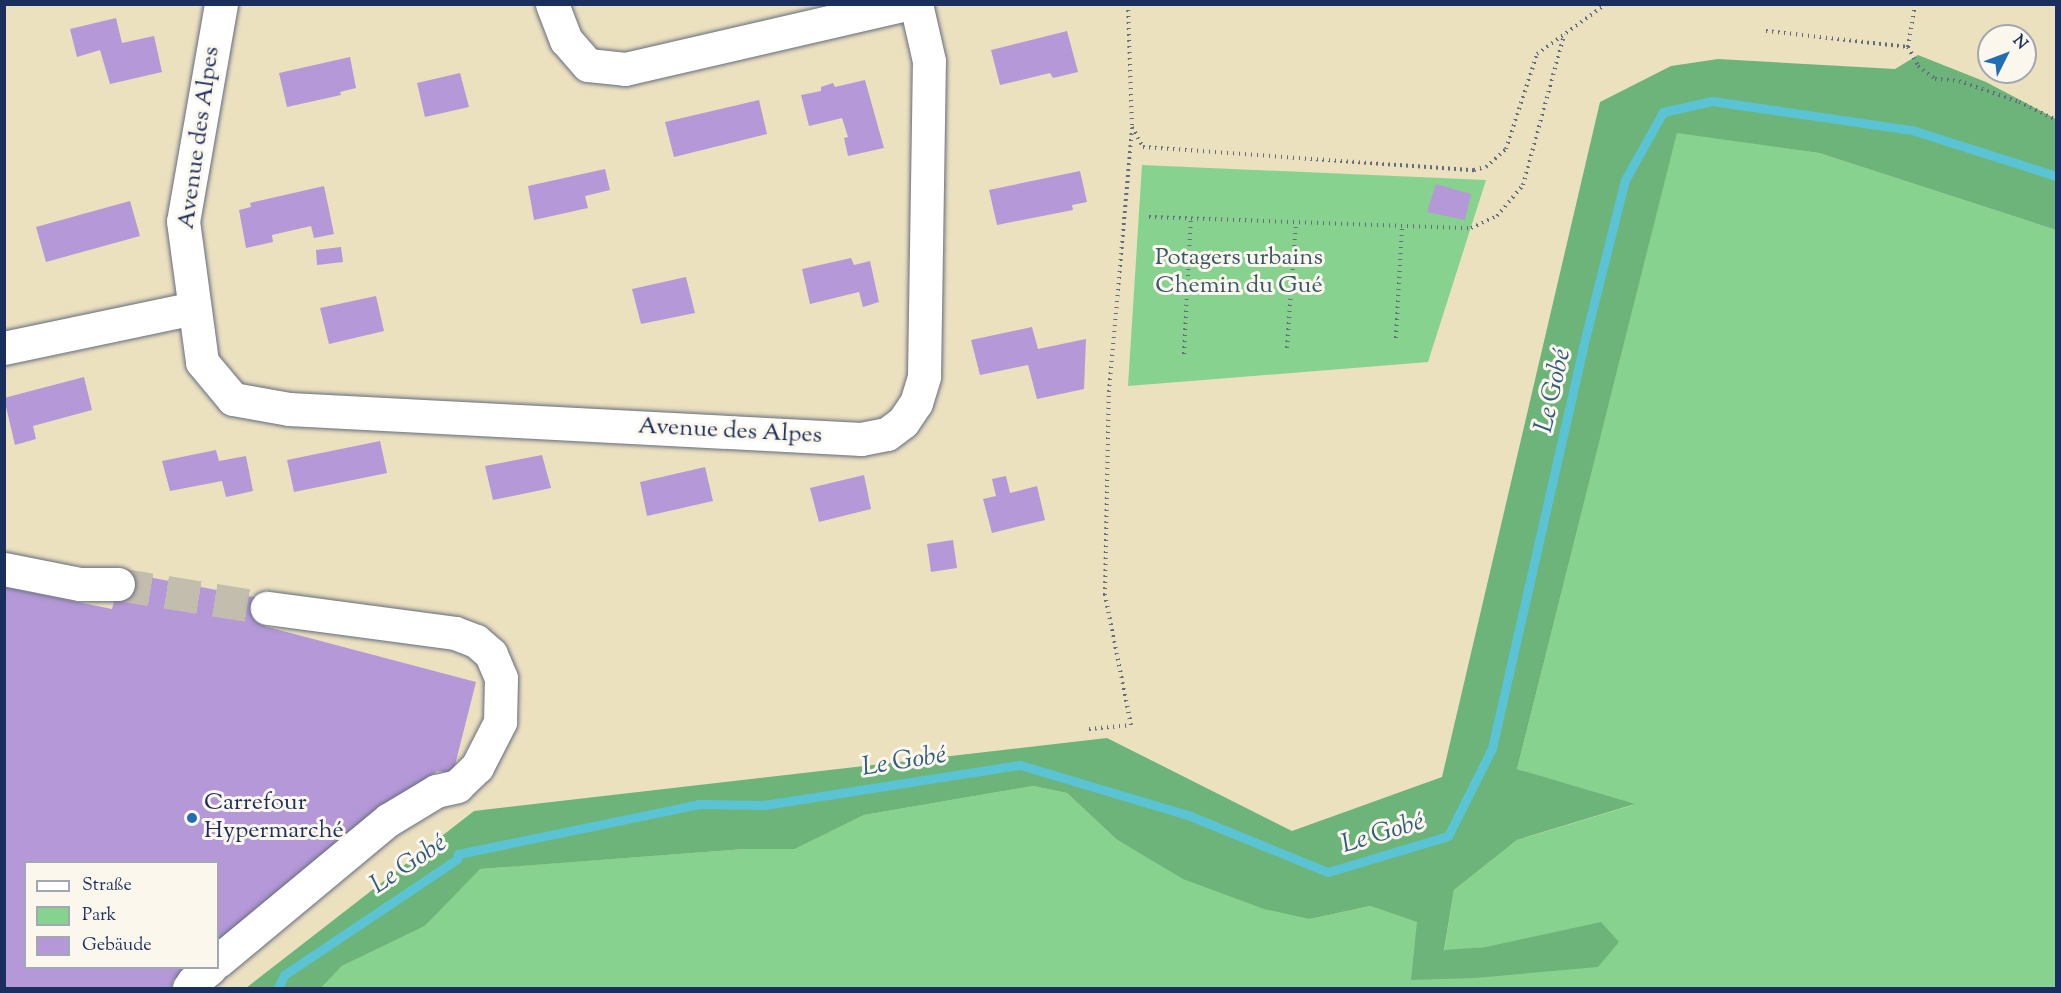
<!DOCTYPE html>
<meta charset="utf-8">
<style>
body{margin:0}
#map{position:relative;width:2061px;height:993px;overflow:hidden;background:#ece1bf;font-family:"Sorts Mill Goudy",serif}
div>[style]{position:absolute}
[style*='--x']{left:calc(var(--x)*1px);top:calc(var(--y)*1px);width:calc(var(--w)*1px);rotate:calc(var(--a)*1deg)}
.green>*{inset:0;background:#87d28f}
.forest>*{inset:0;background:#6db47a}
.stream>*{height:9px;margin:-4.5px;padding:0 4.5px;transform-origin:4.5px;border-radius:4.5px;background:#5ac4d5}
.building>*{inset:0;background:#b498d7}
.minor-tunnel>*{height:33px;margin-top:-16.5px;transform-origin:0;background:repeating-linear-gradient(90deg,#c2bdac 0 33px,transparent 0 49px)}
.path>*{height:4px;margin-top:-2px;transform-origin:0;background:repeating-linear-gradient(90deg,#646d80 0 1.5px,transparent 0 6px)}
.roads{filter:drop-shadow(0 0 2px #646d80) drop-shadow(0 0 2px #646d80)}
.minor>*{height:33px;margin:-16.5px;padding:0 16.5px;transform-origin:16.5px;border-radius:16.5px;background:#fff}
.dots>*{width:16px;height:16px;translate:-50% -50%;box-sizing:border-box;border:3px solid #fbf7ec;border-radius:50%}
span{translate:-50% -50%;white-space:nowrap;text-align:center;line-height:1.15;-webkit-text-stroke:6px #fbf7ec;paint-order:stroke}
.street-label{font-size:24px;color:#1b2f5e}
.park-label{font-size:24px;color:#36586a}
.poi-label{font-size:24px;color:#1b2f5e}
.left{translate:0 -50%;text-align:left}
.water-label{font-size:26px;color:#2e5c82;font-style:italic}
.frame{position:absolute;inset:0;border:6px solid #1b2f5e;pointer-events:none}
.legend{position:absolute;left:24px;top:861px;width:195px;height:108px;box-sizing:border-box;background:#fbf7ec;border:2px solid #a1a7b3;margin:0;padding:8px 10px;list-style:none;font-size:18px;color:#1b2f5e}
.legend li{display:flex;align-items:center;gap:12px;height:30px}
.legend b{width:30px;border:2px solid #a1a7b3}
.north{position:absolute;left:1977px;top:24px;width:60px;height:60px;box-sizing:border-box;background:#fbf7ec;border:2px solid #a1a7b3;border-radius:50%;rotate:48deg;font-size:16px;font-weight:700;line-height:24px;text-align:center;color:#1b2f5e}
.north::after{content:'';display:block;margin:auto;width:21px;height:27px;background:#1f6fb2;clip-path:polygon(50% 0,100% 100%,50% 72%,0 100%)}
</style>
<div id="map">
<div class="green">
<div style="clip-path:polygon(1677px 132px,1819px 153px,2056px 230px,2056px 988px,321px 988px,342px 966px,425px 926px,479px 869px,745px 849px,795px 849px,864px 815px,1033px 786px,1067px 793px,1116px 839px,1310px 919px,1370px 906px,1418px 922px,1412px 980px,1486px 947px,1444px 951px,1454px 890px,1517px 840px,1633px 805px,1517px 769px)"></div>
<div style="clip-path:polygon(1142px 165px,1486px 180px,1428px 362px,1128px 386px)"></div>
</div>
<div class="forest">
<div style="clip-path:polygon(1918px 55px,1986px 82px,2056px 119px,2056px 230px,1819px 153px,1677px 133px,1517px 769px,1635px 804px,1517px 840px,1454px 890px,1444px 950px,1486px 947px,1601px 922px,1619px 942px,1598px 967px,1475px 978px,1411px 980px,1417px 922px,1370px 906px,1310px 919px,1264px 909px,1183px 879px,1116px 839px,1067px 793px,1033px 786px,864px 815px,795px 849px,745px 849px,480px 869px,425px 926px,342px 966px,321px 988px,246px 988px,474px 811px,1107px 738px,1292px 831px,1442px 777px,1600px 102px,1671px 66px,1718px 59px,1895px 69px)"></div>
</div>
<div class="stream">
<div style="--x:278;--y:988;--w:14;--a:-65"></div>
<div style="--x:284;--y:975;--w:208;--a:-33.8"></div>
<div style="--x:457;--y:859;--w:5;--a:-79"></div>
<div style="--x:458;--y:854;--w:246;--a:-11.7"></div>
<div style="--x:699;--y:804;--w:65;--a:0.9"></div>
<div style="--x:764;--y:805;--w:259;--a:-8.9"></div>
<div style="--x:1020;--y:765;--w:175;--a:16.6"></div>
<div style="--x:1188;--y:815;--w:151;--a:22.2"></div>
<div style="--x:1328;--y:872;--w:125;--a:-16.7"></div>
<div style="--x:1448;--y:836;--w:98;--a:-63.4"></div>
<div style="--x:1492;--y:748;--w:411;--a:-77.2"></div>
<div style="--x:1583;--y:347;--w:172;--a:-75.9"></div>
<div style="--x:1625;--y:180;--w:78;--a:-60.8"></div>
<div style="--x:1663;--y:112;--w:50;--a:-12.7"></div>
<div style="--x:1712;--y:101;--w:202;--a:8.3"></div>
<div style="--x:1912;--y:130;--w:151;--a:17.7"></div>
</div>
<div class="building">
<div style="clip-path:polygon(116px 18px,122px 43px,154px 36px,162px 72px,110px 84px,100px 50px,77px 57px,70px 29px)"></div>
<div style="clip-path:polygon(1067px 31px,1078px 72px,1053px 78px,1050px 73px,1000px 85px,991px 50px)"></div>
<div style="clip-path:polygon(350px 57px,356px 88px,340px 92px,341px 95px,287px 107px,279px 73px)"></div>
<div style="clip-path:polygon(460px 73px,469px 107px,425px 117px,417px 83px)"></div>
<div style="clip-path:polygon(865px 80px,884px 148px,848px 156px,844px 138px,848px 137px,842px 118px,809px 126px,801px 95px,821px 91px,821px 87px,833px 83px,835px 87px)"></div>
<div style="clip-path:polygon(759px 100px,767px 134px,674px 157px,665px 122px)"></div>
<div style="clip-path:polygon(605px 169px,610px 190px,585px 196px,588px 208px,534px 220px,528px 186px)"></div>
<div style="clip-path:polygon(1080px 171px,1087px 202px,1072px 205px,1073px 210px,997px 225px,989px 190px)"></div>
<div style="clip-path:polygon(1436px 184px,1471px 194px,1465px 220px,1427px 212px)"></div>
<div style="clip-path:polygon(324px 186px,334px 234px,314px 238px,311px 226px,272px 235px,273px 242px,246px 248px,239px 210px,251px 207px,250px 203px)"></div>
<div style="clip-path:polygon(130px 201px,140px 236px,46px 262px,36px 227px)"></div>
<div style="clip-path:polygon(341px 247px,343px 262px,317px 265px,316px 250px)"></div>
<div style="clip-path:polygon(851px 258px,854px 265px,870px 261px,879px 302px,863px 307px,859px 292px,810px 304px,802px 269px)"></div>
<div style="clip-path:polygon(686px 277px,695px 313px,641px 324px,632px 289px)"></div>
<div style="clip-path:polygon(376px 296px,384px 331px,329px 344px,320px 308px)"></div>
<div style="clip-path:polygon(1032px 327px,1038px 349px,1086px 339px,1084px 389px,1037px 399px,1028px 365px,980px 375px,971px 340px)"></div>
<div style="clip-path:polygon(84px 377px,92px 410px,33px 426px,36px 439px,15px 445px,4px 398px)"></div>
<div style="clip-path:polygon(380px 441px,387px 473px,294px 492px,287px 460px)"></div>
<div style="clip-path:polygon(216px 450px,219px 461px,246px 456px,253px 491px,226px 497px,222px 481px,170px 491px,162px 461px)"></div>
<div style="clip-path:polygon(542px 455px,551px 488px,493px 500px,485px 466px)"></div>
<div style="clip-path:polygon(705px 467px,713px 501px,647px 516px,640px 482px)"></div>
<div style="clip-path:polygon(864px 475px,871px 509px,819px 522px,810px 488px)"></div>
<div style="clip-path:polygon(1006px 476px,1010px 493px,1037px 486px,1045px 520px,992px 533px,983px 499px,996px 496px,992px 479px)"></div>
<div style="clip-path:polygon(953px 540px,957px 568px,931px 572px,927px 544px)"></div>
<div style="clip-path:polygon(122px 572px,269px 600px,264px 626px,476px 682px,453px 773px,437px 771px,218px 945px,218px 862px,26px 862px,26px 968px,189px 968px,173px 980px,171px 988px,4px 988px,4px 587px,112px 609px)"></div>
</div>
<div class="minor-tunnel">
<div style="--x:118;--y:584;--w:151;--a:9.2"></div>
</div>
<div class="path">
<div style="--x:1128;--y:4;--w:123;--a:88.1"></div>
<div style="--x:1132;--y:127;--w:23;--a:61"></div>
<div style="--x:1143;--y:147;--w:332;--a:4"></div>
<div style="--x:1474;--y:170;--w:12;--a:-14"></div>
<div style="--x:1486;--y:167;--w:27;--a:-42"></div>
<div style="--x:1506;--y:149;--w:100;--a:-71.9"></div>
<div style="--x:1537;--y:54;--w:85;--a:-35.9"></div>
<div style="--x:1915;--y:4;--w:44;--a:99.2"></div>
<div style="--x:1908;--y:47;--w:21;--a:62"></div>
<div style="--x:1918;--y:66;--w:21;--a:37"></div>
<div style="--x:1935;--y:79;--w:24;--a:5"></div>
<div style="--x:1959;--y:81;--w:64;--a:19.3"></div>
<div style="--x:2019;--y:102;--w:41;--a:25.9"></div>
<div style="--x:1766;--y:31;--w:143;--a:6.4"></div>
<div style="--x:1149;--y:217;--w:322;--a:2"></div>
<div style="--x:1471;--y:228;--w:29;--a:-25"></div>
<div style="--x:1497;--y:216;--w:40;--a:-50"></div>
<div style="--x:1523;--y:185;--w:156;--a:-74.7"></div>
<div style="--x:1396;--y:338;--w:112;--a:-86.9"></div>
<div style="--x:1287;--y:348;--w:126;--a:-85.9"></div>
<div style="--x:1184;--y:354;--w:136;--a:-87.1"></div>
<div style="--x:1089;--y:729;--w:42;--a:-5.4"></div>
<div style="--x:1131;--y:725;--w:133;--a:-101.3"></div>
<div style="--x:1105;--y:595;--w:203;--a:-88.9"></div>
<div style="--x:1109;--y:392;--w:265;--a:-85"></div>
</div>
<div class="roads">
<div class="minor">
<div style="--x:221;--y:4;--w:220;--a:99.9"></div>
<div style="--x:183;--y:221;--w:142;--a:82.3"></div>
<div style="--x:202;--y:362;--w:48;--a:50"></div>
<div style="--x:233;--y:399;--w:57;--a:10.1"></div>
<div style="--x:289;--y:409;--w:573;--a:3"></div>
<div style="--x:861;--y:439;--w:26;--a:-11"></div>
<div style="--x:887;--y:434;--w:20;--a:-37"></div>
<div style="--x:903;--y:422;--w:23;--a:-56"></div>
<div style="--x:916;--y:403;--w:28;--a:-73"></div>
<div style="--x:924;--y:376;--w:315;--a:-89.1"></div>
<div style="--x:929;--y:61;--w:58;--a:-102.8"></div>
<div style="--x:552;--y:4;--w:39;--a:69"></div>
<div style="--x:566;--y:40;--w:33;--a:49"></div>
<div style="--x:588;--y:65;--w:37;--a:6"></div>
<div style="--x:625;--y:69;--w:288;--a:-13"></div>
<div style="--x:4;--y:348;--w:193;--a:-11.9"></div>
<div style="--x:4;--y:569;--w:77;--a:11.2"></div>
<div style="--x:80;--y:584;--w:38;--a:0"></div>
<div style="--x:218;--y:961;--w:221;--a:-39.7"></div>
<div style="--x:388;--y:820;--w:56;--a:-31.1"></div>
<div style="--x:436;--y:791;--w:22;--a:-13"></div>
<div style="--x:457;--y:786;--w:28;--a:-44"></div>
<div style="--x:477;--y:767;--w:51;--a:-62.9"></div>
<div style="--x:500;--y:722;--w:44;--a:-88.7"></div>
<div style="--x:501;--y:678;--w:26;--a:-113"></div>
<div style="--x:491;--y:654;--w:20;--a:-139"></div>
<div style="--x:476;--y:641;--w:22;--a:-159"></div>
<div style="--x:455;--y:633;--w:190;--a:-172.4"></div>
<div style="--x:189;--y:988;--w:7;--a:-56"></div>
<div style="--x:193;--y:982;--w:22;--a:-39"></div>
</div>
</div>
<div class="dots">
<div style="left:192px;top:818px;background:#1f6fb2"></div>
</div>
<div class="street-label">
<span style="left:200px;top:138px;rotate:-82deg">Avenue des Alpes</span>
<span style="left:730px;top:432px;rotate:3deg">Avenue des Alpes</span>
</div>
<div class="park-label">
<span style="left:1239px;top:273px">Potagers urbains<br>Chemin du Gué</span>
</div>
<div class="poi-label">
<span class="left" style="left:204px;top:818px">Carrefour<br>Hypermarché</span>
</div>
<div class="water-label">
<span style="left:1554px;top:391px;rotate:-77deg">Le Gobé</span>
<span style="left:904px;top:762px;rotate:-9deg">Le Gobé</span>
<span style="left:1383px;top:834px;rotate:-17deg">Le Gobé</span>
<span style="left:409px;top:865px;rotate:-34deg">Le Gobé</span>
</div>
<div class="frame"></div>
<ul class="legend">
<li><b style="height:8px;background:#fff"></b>Straße</li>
<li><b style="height:16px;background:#87d28f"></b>Park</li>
<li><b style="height:16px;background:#b498d7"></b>Gebäude</li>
</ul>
<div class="north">N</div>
</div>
